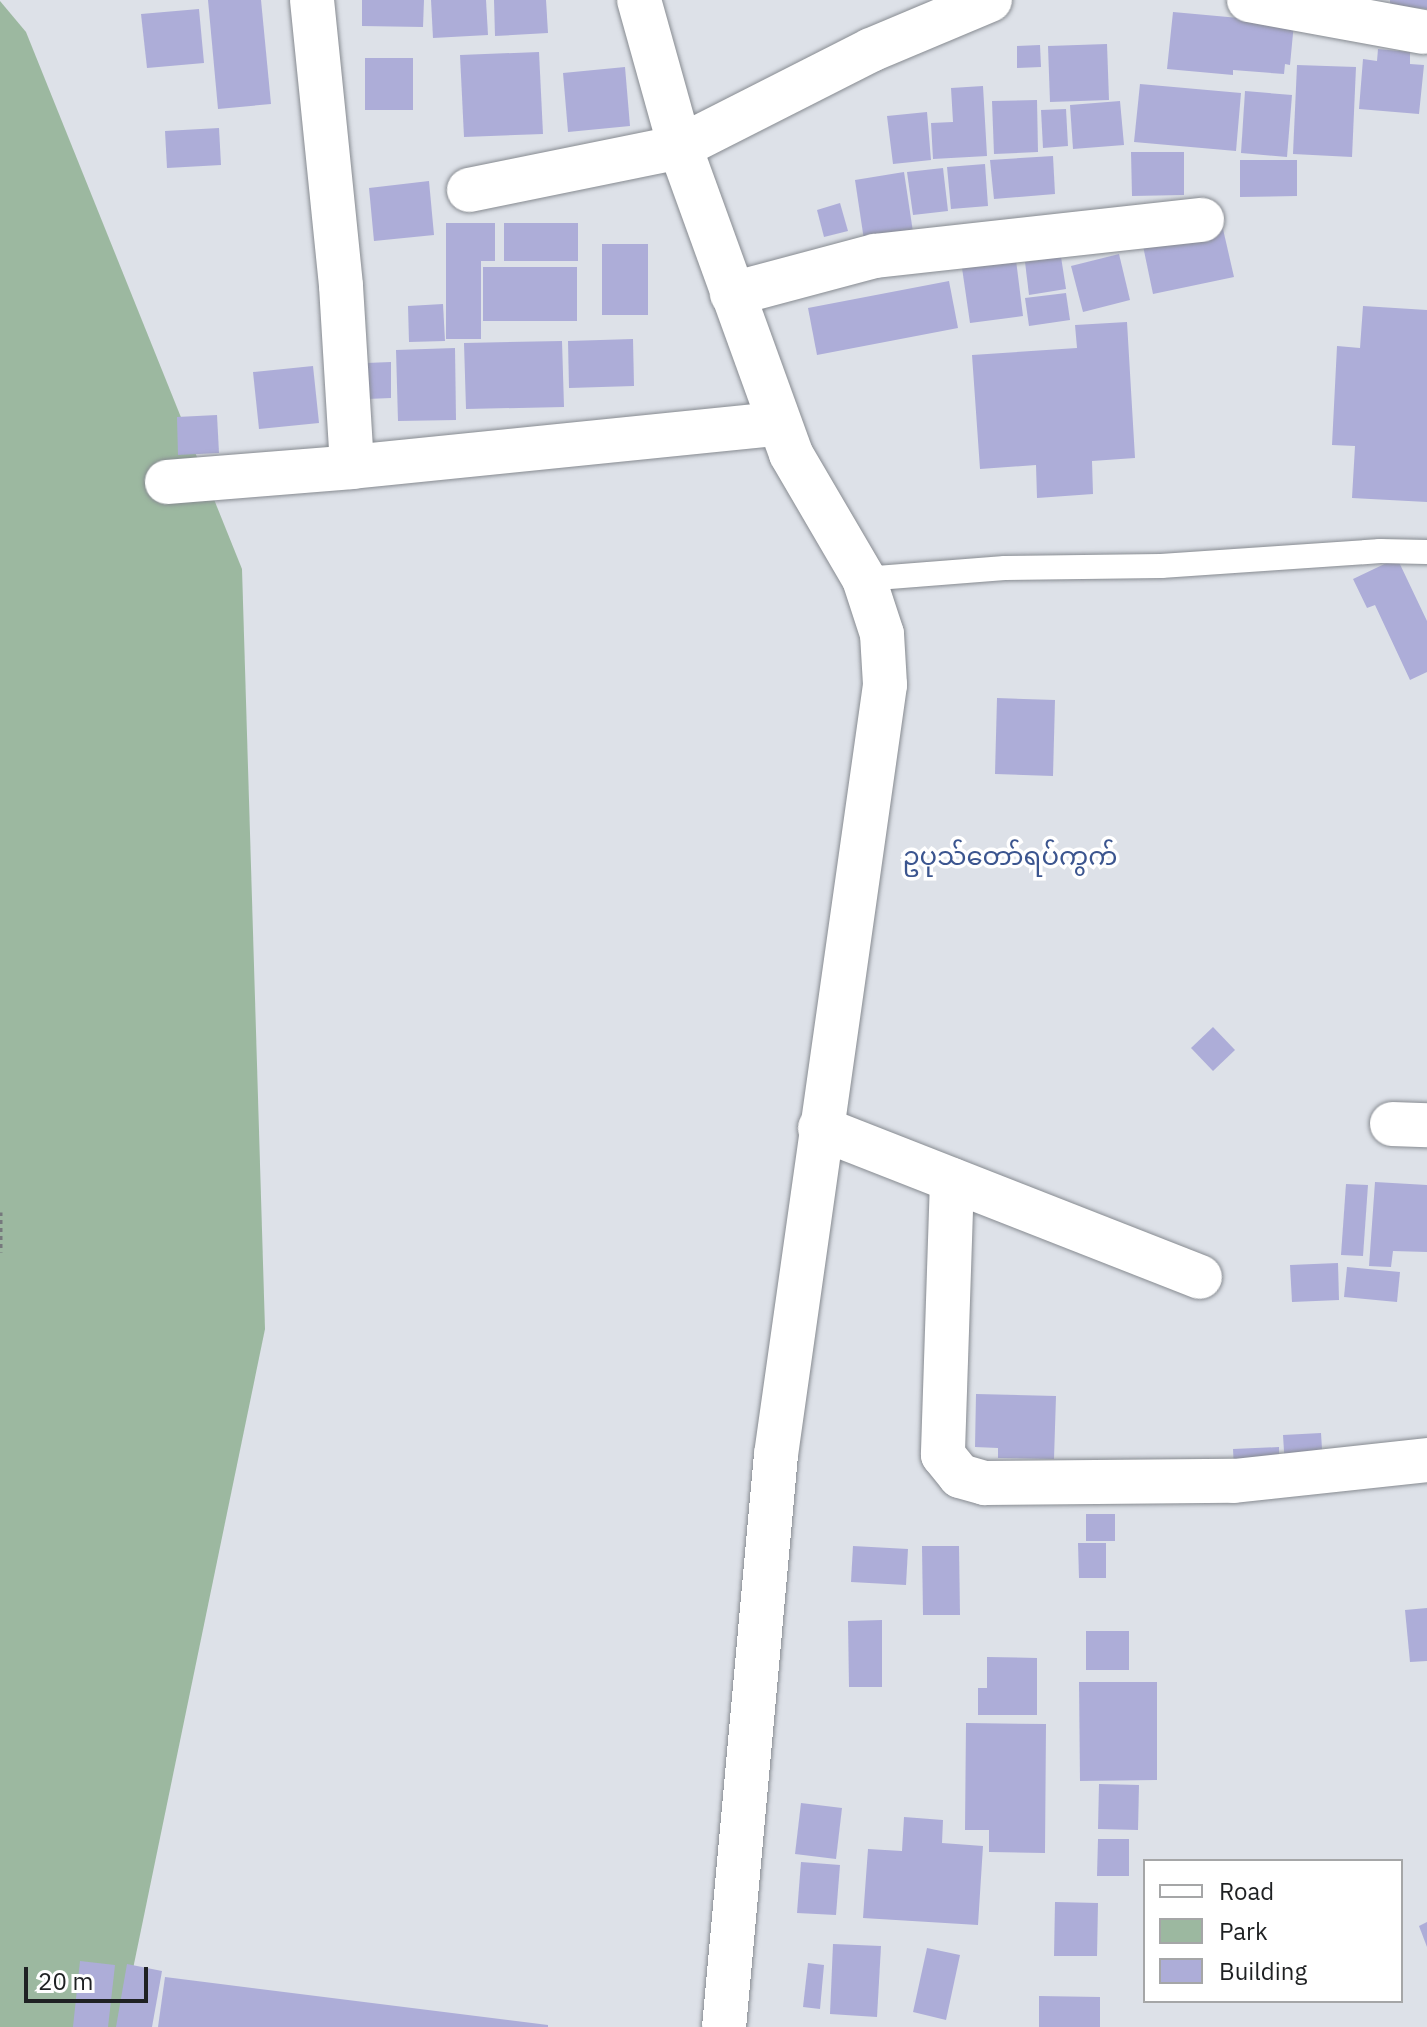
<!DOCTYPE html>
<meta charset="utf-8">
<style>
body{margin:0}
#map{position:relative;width:1427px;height:2027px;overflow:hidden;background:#dde1e8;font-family:"IBM Plex Sans","Noto Sans Myanmar",sans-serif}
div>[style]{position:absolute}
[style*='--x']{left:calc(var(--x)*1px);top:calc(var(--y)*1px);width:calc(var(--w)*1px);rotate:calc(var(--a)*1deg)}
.green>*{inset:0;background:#9cb8a0}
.building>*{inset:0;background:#adadd8}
.path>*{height:5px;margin-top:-2.5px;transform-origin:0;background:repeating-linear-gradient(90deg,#76797d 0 4px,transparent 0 8px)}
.roads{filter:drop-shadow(0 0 2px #878b91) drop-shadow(0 0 2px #878b91)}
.lane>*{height:24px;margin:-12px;padding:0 12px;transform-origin:12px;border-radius:12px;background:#fff}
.street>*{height:44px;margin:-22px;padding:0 22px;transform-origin:22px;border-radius:22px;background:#fff}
span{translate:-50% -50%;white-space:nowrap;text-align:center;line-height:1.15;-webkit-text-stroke:7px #fff;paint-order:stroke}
.quarter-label{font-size:26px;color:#3b558f}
.legend{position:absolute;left:1143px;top:1859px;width:260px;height:144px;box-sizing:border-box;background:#fff;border:2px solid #a5a6a7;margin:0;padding:10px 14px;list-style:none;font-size:24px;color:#1f2123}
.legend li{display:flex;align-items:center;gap:16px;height:40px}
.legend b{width:40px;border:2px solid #a5a6a7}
.scale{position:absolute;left:24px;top:1967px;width:124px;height:36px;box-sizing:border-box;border:4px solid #1f2123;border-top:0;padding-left:10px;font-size:24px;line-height:28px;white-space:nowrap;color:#1f2123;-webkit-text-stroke:6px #fff;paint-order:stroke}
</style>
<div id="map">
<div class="green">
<div style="clip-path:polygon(0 1px,26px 32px,242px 569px,265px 1329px,121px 2027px,0 2027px)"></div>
</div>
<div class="building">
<div style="clip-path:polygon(208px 0,261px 0,271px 104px,218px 109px)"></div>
<div style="clip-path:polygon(362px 0,424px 0,423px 27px,362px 26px)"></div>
<div style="clip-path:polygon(431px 0,486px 0,488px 35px,433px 38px)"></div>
<div style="clip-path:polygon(494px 0,546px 0,548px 33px,495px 36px)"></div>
<div style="clip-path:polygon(1390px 0,1427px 0,1427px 9px,1390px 5px)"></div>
<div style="clip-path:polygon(199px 9px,204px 63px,147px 68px,141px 14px)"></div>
<div style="clip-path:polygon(1173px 12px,1294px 23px,1290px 65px,1285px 64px,1284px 74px,1233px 70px,1233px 75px,1167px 69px)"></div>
<div style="clip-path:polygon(1107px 44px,1109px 100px,1050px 102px,1048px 46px)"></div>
<div style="clip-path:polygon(1040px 45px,1041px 67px,1017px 68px,1017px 46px)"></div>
<div style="clip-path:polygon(1378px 49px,1410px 52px,1410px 64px,1424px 65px,1419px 114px,1359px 109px,1363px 59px,1377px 61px)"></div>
<div style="clip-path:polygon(539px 52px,543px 134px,464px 137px,460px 55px)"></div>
<div style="clip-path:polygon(365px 58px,413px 58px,413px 110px,365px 110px)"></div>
<div style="clip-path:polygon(1297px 65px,1356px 67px,1352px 157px,1293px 154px)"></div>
<div style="clip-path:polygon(625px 67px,630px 126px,568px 132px,563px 73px)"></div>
<div style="clip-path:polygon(1140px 84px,1241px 93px,1236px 151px,1134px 142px)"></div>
<div style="clip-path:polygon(983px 86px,987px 156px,933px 159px,931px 123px,953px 122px,951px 88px)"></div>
<div style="clip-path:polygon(1245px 91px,1292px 95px,1287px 157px,1241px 153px)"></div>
<div style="clip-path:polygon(1037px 100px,1038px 152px,994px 154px,992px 101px)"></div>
<div style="clip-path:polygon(1120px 101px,1124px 145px,1073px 149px,1070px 105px)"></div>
<div style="clip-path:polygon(1066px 109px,1068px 146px,1043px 148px,1041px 110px)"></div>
<div style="clip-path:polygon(927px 112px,931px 160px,893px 164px,887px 116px)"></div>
<div style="clip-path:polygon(219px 128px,221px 165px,167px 168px,165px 131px)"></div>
<div style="clip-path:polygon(1131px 152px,1184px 152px,1184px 195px,1132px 196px)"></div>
<div style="clip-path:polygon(1053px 156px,1055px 194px,994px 199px,990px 160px)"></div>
<div style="clip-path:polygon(1240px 160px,1297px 160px,1297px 196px,1240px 197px)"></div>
<div style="clip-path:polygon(985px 164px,988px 206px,951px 209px,947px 167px)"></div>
<div style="clip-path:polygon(943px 168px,948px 211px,913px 215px,907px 172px)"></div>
<div style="clip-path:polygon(904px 172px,913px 232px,864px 240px,855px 180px)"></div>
<div style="clip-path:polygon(429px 181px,434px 235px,374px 241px,369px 188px)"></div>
<div style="clip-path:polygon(840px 203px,848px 231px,824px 237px,817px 210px)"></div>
<div style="clip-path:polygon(446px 223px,495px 223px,495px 261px,481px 261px,481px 339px,446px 339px)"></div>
<div style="clip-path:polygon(504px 223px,578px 223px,578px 261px,504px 261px)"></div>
<div style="clip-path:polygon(1223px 229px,1234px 277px,1153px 294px,1143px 246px)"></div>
<div style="clip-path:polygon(602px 244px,648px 244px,648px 315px,602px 315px)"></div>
<div style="clip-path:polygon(1119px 254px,1130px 300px,1083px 312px,1071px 266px)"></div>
<div style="clip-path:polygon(1061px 257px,1066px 289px,1029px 295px,1025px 262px)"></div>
<div style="clip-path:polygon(1016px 260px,1023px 316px,970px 323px,962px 268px)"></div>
<div style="clip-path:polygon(483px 267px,577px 267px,577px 321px,483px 321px)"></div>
<div style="clip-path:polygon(949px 281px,958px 328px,817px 355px,808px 308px)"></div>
<div style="clip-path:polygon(1066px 293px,1070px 320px,1029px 326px,1025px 298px)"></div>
<div style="clip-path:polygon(443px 304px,445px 341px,409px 342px,408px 306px)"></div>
<div style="clip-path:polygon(1363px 306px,1427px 310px,1427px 502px,1352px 498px,1355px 446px,1332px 445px,1337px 346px,1360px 348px)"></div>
<div style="clip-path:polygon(1127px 322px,1135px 458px,1092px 461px,1093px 494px,1037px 498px,1036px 465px,980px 469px,972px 355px,1077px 348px,1075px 325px)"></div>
<div style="clip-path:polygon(633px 339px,634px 386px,569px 388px,568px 341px)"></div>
<div style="clip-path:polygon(562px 341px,564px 407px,466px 409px,464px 343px)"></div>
<div style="clip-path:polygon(455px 348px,456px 420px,398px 421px,396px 350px)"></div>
<div style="clip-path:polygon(391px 362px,391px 398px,367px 399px,366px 363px)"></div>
<div style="clip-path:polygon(313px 366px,319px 423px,259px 429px,253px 372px)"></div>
<div style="clip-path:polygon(217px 415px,219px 453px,178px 455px,177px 417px)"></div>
<div style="clip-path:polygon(1397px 558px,1427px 621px,1427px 672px,1410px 680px,1375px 605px,1367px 608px,1353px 579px)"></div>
<div style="clip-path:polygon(997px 698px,1055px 700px,1053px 776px,995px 774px)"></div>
<div style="clip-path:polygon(1213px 1027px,1235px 1050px,1213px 1071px,1191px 1048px)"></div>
<div style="clip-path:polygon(1375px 1182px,1427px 1185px,1427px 1252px,1393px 1251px,1391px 1267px,1369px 1266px)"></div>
<div style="clip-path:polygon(1346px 1184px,1368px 1185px,1363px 1256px,1341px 1255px)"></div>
<div style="clip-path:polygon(1338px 1263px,1339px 1300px,1292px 1302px,1290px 1265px)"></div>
<div style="clip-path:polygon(1347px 1267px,1400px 1272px,1397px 1302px,1344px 1297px)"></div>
<div style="clip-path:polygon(976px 1394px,1056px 1396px,1054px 1459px,998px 1458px,998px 1448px,975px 1447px)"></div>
<div style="clip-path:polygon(1321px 1433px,1323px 1465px,1285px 1467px,1283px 1435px)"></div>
<div style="clip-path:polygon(1279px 1447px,1279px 1467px,1234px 1469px,1233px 1449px)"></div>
<div style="clip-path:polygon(1086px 1514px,1115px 1514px,1115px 1541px,1086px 1541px)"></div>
<div style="clip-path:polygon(1078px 1543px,1106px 1543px,1106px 1578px,1079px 1578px)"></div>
<div style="clip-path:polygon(853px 1546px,908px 1549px,906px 1585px,851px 1582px)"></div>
<div style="clip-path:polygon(922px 1546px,959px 1546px,960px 1615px,923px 1615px)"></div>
<div style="clip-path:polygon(1427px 1608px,1427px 1661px,1410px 1662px,1405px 1610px)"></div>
<div style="clip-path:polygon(882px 1620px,882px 1687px,849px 1687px,848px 1621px)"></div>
<div style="clip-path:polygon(1086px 1631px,1129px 1631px,1129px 1670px,1086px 1670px)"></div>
<div style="clip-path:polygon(987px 1657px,1037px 1658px,1037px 1715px,978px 1715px,978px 1688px,987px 1688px)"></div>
<div style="clip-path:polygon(1079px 1682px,1157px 1682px,1157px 1780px,1080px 1781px)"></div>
<div style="clip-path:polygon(966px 1723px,1046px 1724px,1045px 1853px,989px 1852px,989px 1830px,965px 1830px)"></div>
<div style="clip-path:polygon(1099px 1784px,1139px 1785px,1138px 1830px,1098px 1829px)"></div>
<div style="clip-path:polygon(801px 1803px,842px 1808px,836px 1859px,795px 1854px)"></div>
<div style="clip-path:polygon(904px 1817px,943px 1820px,942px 1843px,983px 1846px,978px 1925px,863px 1918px,868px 1849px,902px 1851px)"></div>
<div style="clip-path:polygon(1098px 1839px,1129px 1839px,1129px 1876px,1097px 1876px)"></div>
<div style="clip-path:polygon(801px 1862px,840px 1865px,836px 1915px,797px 1913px)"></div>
<div style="clip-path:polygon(1055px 1902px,1098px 1903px,1097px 1956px,1054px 1956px)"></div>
<div style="clip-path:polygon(1427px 1922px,1427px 1947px,1419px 1926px)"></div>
<div style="clip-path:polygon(833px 1944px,881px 1946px,877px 2017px,830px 2014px)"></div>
<div style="clip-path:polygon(927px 1948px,960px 1955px,946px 2020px,913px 2012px)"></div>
<div style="clip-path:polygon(80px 1961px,115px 1965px,108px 2027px,73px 2027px)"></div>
<div style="clip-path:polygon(808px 1963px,824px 1965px,820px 2009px,803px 2007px)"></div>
<div style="clip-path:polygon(127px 1964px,162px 1971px,152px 2027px,116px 2027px)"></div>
<div style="clip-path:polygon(165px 1977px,548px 2025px,548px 2027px,158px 2027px)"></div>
<div style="clip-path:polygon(1039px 1996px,1100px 1997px,1100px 2027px,1039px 2027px)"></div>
</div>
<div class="path">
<div style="--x:0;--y:1212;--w:40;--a:90"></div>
</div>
<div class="roads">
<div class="lane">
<div style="--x:864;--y:579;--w:141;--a:-4.5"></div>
<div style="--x:1005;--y:568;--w:156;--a:-0.7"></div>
<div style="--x:1161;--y:566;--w:220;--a:-3.9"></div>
<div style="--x:1380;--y:551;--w:47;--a:1.2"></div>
</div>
<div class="street">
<div style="--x:312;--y:0;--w:287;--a:84.2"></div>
<div style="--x:341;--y:286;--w:181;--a:86.5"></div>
<div style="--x:639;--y:0;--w:153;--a:74.4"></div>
<div style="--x:680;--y:147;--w:326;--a:70.1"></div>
<div style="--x:791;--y:454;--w:145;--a:59.7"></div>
<div style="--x:864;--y:579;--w:58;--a:71.9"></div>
<div style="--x:882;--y:634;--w:51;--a:86.6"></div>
<div style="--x:885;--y:685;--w:778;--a:98.06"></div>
<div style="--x:776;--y:1455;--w:574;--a:95.19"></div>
<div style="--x:1249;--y:0;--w:177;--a:10.4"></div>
<div style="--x:469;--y:190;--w:215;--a:-11.5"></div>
<div style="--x:680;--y:147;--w:214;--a:-26.9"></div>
<div style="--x:871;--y:50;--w:129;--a:-22.8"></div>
<div style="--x:732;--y:294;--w:148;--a:-14.9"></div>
<div style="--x:875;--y:256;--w:329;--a:-6.3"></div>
<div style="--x:167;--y:482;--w:186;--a:-4.6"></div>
<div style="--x:352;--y:467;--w:429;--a:-5.8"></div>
<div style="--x:1392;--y:1124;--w:35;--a:2"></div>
<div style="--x:820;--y:1128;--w:408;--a:21.4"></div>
<div style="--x:952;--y:1180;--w:275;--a:91.9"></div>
<div style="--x:943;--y:1455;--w:27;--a:51"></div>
<div style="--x:960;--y:1476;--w:26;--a:16"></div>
<div style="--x:985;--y:1483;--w:249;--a:-0.5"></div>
<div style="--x:1234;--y:1481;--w:194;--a:-6.2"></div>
</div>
</div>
<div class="quarter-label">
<span style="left:1010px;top:856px">ဥပုသ်တော်ရပ်ကွက်</span>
</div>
<ul class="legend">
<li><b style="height:10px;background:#fff"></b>Road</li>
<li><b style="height:22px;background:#9cb8a0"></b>Park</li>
<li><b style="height:22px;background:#adadd8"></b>Building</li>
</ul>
<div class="scale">20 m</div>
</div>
